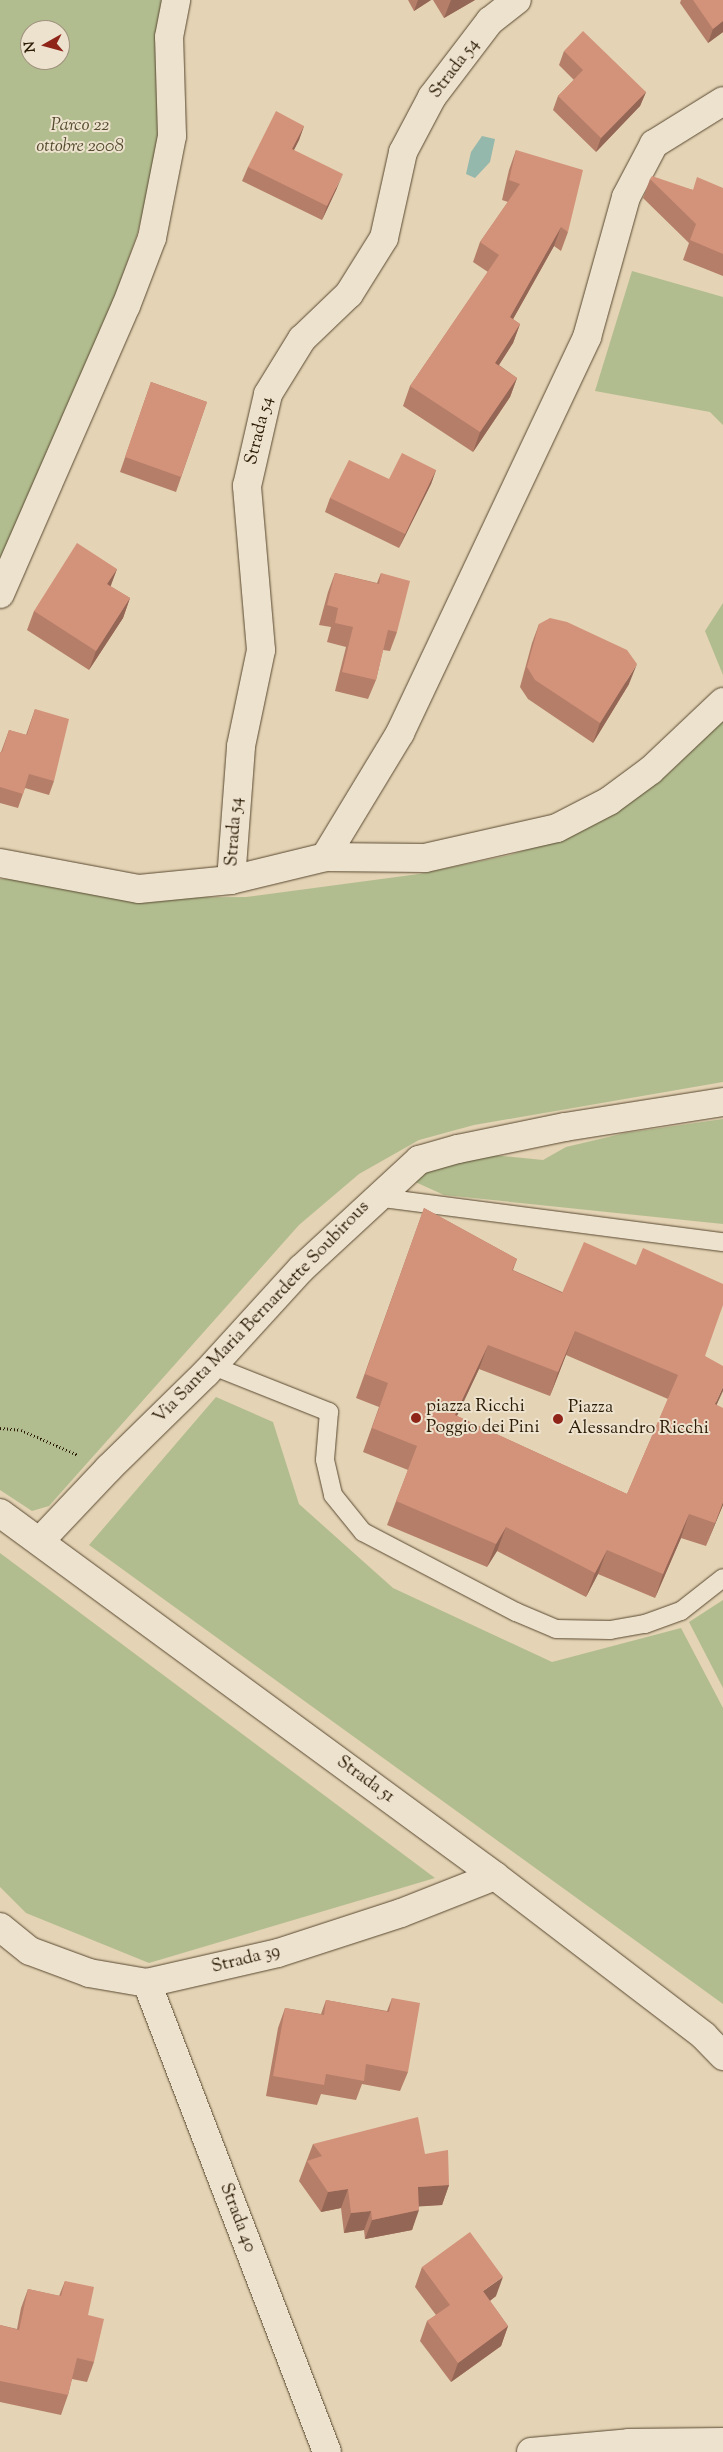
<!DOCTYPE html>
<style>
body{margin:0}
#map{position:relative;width:723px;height:2452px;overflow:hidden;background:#e4d3b4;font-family:"Sorts Mill Goudy",serif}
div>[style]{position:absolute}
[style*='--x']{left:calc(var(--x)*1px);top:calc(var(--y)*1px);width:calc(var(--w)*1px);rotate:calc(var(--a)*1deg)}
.green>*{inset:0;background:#b2bd8f}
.water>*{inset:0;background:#95b8ad}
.path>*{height:3px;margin-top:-1.5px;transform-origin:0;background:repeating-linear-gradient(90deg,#2b1b05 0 1px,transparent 0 3.5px)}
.roads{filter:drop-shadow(0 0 1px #594931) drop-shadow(0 0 1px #594931)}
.lane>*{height:18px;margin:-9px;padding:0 9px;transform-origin:9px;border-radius:9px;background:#ede2ce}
.street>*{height:28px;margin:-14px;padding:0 14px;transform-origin:14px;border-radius:14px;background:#ede2ce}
.secondary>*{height:28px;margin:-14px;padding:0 14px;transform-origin:14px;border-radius:14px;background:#ede2ce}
.wall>*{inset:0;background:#b57e69}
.shaded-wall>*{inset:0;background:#946655}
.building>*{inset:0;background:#d3927a}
.dots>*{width:14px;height:14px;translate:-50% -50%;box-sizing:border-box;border:2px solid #ede2ce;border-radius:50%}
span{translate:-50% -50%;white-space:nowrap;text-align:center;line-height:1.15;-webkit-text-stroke:4px #ede2ce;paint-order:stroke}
.street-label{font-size:18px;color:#2b1b05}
.park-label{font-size:18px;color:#544c2e;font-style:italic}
.poi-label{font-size:18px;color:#2b1b05}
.left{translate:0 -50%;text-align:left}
.north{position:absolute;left:20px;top:20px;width:50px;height:50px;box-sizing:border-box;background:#ede2ce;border:1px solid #9f927e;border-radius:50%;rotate:263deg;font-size:14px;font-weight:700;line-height:20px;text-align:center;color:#2b1b05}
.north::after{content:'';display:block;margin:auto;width:18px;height:22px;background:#8f2418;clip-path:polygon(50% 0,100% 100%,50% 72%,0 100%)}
</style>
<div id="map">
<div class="green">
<div style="clip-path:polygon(evenodd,0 0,161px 0,158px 34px,162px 135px,137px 235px,111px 307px,0 561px,0 0,30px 30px,60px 30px,60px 60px,30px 60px,30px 30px)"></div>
<div style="clip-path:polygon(632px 271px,723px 297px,723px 425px,710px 412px,595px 391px)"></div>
<div style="clip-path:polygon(723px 603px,723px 675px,705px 631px)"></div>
<div style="clip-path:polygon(723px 720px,723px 1082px,474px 1125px,419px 1140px,359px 1174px,299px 1225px,49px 1506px,32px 1511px,0 1490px,0 879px,37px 880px,112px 898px,246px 897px,419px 874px,510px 855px,569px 836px,608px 817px,668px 774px)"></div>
<div style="clip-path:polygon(723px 1119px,723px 1224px,444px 1195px,411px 1180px,423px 1166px,483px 1154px,543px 1160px,566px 1147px,625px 1133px)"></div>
<div style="clip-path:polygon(216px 1397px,273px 1422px,299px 1504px,393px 1588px,552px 1662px,681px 1628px,723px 1708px,723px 2004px,89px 1545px)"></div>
<div style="clip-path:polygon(0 1553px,435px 1878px,149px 1963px,26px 1913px,0 1887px)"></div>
<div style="clip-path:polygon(723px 1600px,723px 1688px,689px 1622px)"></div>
</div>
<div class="water">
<div style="clip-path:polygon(482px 136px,495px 139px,490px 162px,475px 178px,466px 174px,471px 152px)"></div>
</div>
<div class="path">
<div style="--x:0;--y:1428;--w:21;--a:5"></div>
<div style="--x:21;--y:1430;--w:62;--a:23.7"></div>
</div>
<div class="roads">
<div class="lane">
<div style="--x:375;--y:1197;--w:351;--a:7.4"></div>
<div style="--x:213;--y:1366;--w:125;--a:21.6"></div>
<div style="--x:329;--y:1412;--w:48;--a:94.8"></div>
<div style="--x:325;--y:1460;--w:36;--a:77"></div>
<div style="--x:333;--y:1495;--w:48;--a:51"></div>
<div style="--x:363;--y:1532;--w:173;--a:27.6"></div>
<div style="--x:516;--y:1612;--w:43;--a:23"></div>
<div style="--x:556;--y:1629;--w:54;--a:1.1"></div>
<div style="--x:610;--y:1630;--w:36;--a:-10"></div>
<div style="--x:645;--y:1624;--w:38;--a:-20"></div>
<div style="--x:681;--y:1611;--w:53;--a:-38.2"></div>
</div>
<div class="street">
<div style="--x:0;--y:594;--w:314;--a:-66.4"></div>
<div style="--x:126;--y:306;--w:73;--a:-69.1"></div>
<div style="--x:152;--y:238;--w:104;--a:-78.9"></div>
<div style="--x:172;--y:136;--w:99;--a:-91.7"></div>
<div style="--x:169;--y:37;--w:38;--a:-79"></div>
<div style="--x:325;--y:857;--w:145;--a:-58.8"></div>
<div style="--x:400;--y:733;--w:438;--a:-64.7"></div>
<div style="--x:587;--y:337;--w:145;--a:-74.4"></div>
<div style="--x:626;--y:197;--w:60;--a:-62.2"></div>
<div style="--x:654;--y:144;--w:81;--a:-31.9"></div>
<div style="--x:0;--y:863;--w:141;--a:10.6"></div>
<div style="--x:139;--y:889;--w:92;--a:-5.6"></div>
<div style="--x:231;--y:880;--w:97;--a:-13.7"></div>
<div style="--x:325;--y:857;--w:100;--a:0.6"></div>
<div style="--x:425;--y:858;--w:135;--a:-12.8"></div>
<div style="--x:557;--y:828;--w:59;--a:-27.4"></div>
<div style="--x:609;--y:801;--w:52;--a:-36.4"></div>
<div style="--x:651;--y:770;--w:99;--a:-43.4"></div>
<div style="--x:231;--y:880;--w:134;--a:-85.7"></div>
<div style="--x:241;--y:746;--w:98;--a:-78.2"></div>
<div style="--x:261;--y:650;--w:165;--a:-94.9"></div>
<div style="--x:247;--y:486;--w:94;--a:-77.1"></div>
<div style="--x:268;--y:394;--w:65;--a:-58.3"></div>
<div style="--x:302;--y:339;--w:65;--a:-43.8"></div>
<div style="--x:349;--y:294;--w:66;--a:-58"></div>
<div style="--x:384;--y:238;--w:88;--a:-77.5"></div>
<div style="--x:403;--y:152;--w:62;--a:-62.2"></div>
<div style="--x:432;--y:97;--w:96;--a:-52.7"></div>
<div style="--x:490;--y:21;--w:34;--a:-38"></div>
<div style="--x:40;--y:1541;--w:100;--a:-46.6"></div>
<div style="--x:109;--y:1468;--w:136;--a:-44.4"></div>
<div style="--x:206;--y:1373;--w:141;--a:-47.6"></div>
<div style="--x:301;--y:1269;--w:161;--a:-42.7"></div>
<div style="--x:419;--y:1160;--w:41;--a:-15.8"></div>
<div style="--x:458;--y:1149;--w:109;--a:-11.6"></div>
<div style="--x:565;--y:1127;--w:160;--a:-9"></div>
<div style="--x:0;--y:1927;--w:38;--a:39"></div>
<div style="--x:30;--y:1951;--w:63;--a:20.4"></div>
<div style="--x:89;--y:1973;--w:59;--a:9.8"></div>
<div style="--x:147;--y:1983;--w:134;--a:-12.9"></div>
<div style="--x:278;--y:1953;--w:129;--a:-18"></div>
<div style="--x:401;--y:1913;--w:101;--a:-21.5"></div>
<div style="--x:147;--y:1983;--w:502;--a:69"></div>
<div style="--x:531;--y:2452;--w:98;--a:-5.2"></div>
<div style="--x:629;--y:2443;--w:94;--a:-0.6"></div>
</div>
<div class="secondary">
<div style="--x:0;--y:1513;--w:614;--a:36.25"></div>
<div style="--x:495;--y:1876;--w:263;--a:37.4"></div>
<div style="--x:704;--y:2036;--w:28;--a:46"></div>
</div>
</div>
<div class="wall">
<div style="clip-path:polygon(408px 0,431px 0,414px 11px)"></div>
<div style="clip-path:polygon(433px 0,475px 0,444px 18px)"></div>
<div style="clip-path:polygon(681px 0,723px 0,723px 32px,708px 43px,680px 3px)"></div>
<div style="clip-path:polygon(564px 51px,646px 92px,640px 106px,596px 152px,553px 110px,558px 96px,574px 80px,559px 65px)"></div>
<div style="clip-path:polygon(304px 126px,299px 140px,294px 150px,337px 188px,322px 220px,242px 181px,248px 167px)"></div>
<div style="clip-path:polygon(516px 150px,568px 232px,561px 251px,554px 246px,513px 319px,520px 324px,513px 343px,499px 365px,517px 378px,510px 397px,473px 452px,403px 406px,410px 386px,488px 272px,473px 262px,480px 242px,508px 202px,502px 200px,509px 170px)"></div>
<div style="clip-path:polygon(650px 179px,693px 190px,723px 188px,723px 276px,683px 260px,689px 243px,643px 198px)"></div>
<div style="clip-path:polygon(151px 382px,207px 402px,176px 492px,120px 472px)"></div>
<div style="clip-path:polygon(436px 470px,431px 484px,399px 548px,325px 512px,330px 498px,389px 479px)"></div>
<div style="clip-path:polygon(117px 569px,110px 586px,130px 598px,123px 618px,89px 670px,27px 630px,34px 611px)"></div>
<div style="clip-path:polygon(335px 573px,377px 583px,381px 573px,397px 632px,390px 651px,383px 650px,376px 680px,368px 699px,335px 691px,346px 647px,327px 642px,331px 627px,319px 625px,328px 592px)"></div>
<div style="clip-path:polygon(539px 624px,629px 684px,593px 743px,528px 699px,520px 687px,532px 643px)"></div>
<div style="clip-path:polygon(35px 709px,54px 781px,49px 795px,25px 788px,18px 808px,0 803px,0 752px,1px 752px,9px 730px,26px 735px)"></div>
<div style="clip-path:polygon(evenodd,424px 1208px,517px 1259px,513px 1270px,705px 1356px,717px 1405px,723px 1505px,706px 1546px,681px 1538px,655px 1598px,598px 1574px,586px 1597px,497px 1551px,487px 1567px,387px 1525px,408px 1470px,363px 1452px,379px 1407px,356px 1398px,424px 1208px,566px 1355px,668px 1399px,627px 1494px,457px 1416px,479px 1369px,550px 1396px,566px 1355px)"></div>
<div style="clip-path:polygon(392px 1998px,408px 2072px,400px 2091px,362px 2084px,356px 2100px,321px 2094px,317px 2105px,266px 2096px,278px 2028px,285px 2008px,321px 2014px,326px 2000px,387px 2011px)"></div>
<div style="clip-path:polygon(313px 2144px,425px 2154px,449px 2185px,442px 2205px,419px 2206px,412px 2230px,365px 2239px,364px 2230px,344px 2233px,341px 2208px,321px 2212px,299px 2181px)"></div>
<div style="clip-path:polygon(422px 2267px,496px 2296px,490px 2301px,508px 2326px,501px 2346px,451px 2382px,420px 2341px,427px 2321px,436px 2315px,415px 2287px)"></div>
<div style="clip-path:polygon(65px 2281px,88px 2315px,94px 2362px,87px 2382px,72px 2379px,68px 2395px,61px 2415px,0 2402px,0 2325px,17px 2329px,21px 2308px,28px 2289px,59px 2296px)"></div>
</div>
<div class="shaded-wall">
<div style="clip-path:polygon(418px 0,431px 0,414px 11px)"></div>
<div style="clip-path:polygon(451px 0,475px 0,444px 18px)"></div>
<div style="clip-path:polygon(723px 21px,723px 32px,708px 43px,713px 29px)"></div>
<div style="clip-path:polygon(646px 92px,640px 106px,596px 152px,601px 138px)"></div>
<div style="clip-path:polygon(304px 126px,299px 140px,287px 163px,292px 149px)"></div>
<div style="clip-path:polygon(343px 174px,337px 188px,322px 220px,327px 206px)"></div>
<div style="clip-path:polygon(561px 227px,554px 246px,503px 337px,510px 317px)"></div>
<div style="clip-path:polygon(520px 324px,513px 343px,488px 382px,495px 363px)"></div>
<div style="clip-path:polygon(517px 378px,510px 397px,473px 452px,480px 432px)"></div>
<div style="clip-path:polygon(436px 470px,431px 484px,399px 548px,405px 534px)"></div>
<div style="clip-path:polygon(117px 569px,110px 588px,107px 584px)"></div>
<div style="clip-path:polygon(130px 598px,123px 618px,89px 670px,96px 651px)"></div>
<div style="clip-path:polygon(637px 664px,629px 684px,593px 743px,600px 723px)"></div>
<div style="clip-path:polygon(575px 1331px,566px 1355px,550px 1396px,558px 1372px)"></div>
<div style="clip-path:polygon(488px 1345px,479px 1369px,446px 1439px,455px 1415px)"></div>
<div style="clip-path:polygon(723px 1387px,723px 1391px,706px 1428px,715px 1404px)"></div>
<div style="clip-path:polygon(723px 1502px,723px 1505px,706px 1546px,715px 1523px)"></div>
<div style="clip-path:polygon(689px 1514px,681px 1538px,655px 1598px,663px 1574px)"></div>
<div style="clip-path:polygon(506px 1527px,497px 1551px,487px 1567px,496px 1544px)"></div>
<div style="clip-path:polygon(607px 1550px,598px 1574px,586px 1597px,595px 1573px)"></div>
<div style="clip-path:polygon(449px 2185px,442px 2205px,411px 2207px,418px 2187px)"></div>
<div style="clip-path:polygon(348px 2189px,341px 2208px,321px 2212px,328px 2192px)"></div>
<div style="clip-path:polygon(419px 2210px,412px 2230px,365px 2239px,372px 2220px)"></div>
<div style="clip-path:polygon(371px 2211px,364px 2230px,344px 2233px,351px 2213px)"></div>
<div style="clip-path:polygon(503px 2277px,496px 2296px,476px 2311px,483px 2291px)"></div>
<div style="clip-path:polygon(508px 2326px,501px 2346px,451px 2382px,458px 2363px)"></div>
</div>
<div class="building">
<div style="clip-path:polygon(693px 0,723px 0,723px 21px,713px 29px)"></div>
<div style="clip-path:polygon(583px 31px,646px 92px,601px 138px,558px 96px,583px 70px,564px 51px)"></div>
<div style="clip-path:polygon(276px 111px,304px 126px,292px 149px,343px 174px,327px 206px,248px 167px)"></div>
<div style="clip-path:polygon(516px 150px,583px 170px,568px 232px,561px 227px,510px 317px,520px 324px,495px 363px,517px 378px,480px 432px,410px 386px,499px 255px,480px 242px,520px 184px,509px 180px)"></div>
<div style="clip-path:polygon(652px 176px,693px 190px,697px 177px,723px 188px,723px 254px,690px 240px,696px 224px,650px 179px)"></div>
<div style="clip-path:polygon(151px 382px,207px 402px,181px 477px,125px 457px)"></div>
<div style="clip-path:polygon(402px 453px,436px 470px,405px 534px,330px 498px,349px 460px,389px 479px)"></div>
<div style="clip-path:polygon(77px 543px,117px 569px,107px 584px,130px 598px,96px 651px,34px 611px)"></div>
<div style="clip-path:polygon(335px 573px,379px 584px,381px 573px,410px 581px,397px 632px,388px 630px,376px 680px,342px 672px,353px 627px,335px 623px,338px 608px,327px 605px)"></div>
<div style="clip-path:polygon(550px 618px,567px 622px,627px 650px,637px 664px,600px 723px,535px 680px,527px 667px,539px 624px)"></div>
<div style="clip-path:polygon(35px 709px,69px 719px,54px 781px,29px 774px,23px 794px,0 787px,0 752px,2px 752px,9px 730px,27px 735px)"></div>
<div style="clip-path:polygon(evenodd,424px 1208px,517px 1259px,512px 1270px,562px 1293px,584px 1242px,636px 1265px,643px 1248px,723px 1284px,723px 1305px,705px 1356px,723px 1366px,723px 1387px,715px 1404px,723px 1408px,723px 1502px,715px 1523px,689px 1514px,663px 1574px,607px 1550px,595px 1573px,506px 1527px,496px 1544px,396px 1501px,417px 1446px,372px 1428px,388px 1383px,365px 1374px,424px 1208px,575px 1331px,678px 1375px,627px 1494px,455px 1415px,488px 1345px,558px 1372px,575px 1331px)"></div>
<div style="clip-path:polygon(392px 1998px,420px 2003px,408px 2072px,366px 2064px,364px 2081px,326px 2074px,324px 2085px,273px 2076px,285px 2008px,324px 2015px,326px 2000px,389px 2012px)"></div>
<div style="clip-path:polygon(418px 2117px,425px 2154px,448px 2150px,449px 2185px,418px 2187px,419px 2210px,372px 2220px,371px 2211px,351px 2213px,348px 2189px,328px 2192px,307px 2161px,322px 2156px,313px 2144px)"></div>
<div style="clip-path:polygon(470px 2232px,503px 2277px,483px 2291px,508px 2326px,458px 2363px,427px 2321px,450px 2305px,422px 2267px)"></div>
<div style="clip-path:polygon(65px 2281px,94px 2287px,88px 2315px,104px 2319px,94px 2362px,77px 2358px,68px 2395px,0 2381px,0 2325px,19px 2330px,28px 2289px,61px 2296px)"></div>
</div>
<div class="dots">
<div style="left:416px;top:1418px;background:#8f2418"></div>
<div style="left:558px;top:1419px;background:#8f2418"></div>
</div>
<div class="street-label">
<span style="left:455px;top:69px;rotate:-53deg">Strada 54</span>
<span style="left:260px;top:431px;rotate:-76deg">Strada 54</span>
<span style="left:235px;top:832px;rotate:-86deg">Strada 54</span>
<span style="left:262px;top:1313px;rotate:-46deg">Via Santa Maria Bernardette Soubirous</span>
<span style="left:365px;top:1780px;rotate:36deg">Strada 51</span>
<span style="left:246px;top:1960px;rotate:-14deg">Strada 39</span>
<span style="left:237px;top:2218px;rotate:69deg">Strada 40</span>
</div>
<div class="park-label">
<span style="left:80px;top:137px">Parco 22<br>ottobre 2008</span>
</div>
<div class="poi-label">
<span class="left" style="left:426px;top:1418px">piazza Ricchi<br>Poggio dei Pini</span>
<span class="left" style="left:568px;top:1419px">Piazza<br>Alessandro Ricchi</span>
</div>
<div class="north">N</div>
</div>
